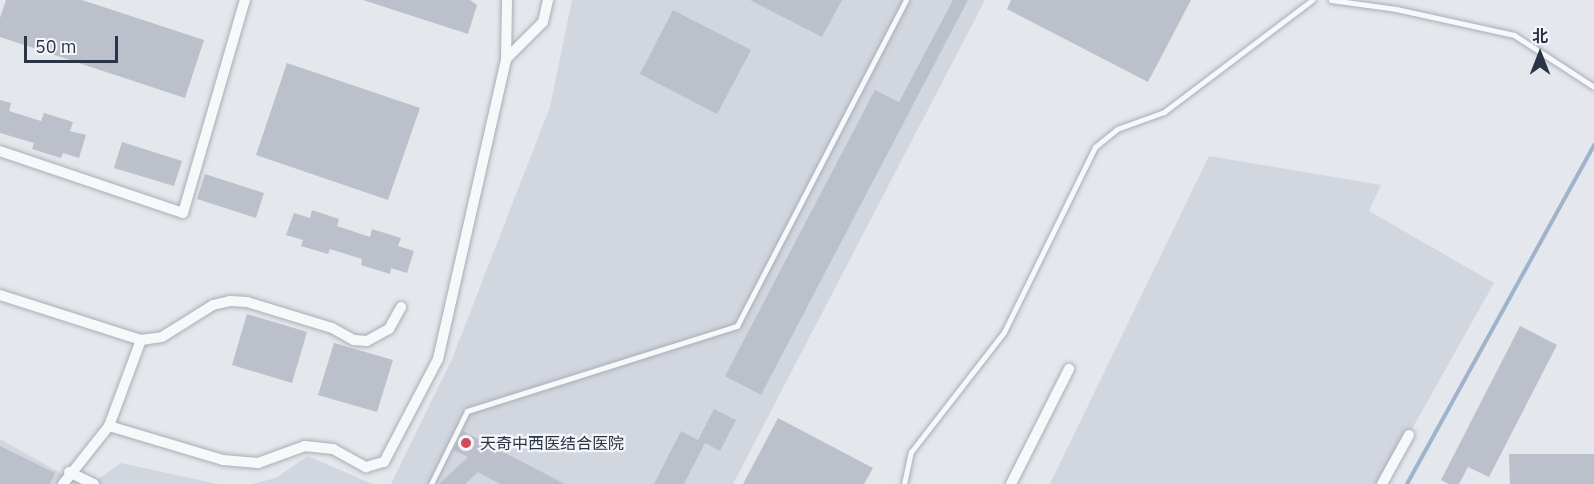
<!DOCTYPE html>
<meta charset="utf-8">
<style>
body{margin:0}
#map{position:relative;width:1594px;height:484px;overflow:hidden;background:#e4e7ec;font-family:"IBM Plex Sans","Noto Sans SC",sans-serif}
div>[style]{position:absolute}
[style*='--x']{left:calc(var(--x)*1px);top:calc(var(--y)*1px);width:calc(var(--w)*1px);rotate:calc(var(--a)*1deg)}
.built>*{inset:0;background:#d2d6de}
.stream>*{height:4px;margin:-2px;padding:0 2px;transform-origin:2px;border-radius:2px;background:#9fb4cc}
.building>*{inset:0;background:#bbc0ca}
.roads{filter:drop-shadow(0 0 2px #a9aeb7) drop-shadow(0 0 2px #a9aeb7)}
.lane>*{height:5px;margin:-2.5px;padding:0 2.5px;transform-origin:2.5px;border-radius:2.5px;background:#f7f8fa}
.street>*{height:10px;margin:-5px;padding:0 5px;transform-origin:5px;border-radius:5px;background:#f7f8fa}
.dots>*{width:16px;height:16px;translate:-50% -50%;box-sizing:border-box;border:3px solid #f4f6f9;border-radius:50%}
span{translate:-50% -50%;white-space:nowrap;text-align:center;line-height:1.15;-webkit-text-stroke:4.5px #f4f6f9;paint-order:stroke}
.poi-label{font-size:16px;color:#2b3445}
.left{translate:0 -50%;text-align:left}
.north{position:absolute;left:1510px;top:24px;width:60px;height:60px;-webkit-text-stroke:4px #f4f6f9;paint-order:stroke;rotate:0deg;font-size:16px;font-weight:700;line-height:24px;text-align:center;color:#2b3445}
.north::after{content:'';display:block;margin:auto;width:21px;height:27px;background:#2b3445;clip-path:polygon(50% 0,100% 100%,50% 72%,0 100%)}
.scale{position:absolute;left:24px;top:36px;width:94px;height:27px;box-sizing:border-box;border:3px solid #2b3445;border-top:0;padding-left:8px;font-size:18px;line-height:21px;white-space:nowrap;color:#2b3445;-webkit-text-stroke:4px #f4f6f9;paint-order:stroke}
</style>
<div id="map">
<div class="built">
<div style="clip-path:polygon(572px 0,985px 0,733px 484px,391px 484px,452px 359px,550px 107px)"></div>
<div style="clip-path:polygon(1209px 156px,1381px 185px,1369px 211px,1494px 283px,1381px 484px,1050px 484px)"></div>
<div style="clip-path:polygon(0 439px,80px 484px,0 484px)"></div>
<div style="clip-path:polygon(308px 456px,372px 484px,252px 484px,276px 478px)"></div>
<div style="clip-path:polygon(121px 463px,217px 484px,91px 484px)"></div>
</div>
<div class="stream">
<div style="--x:1407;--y:484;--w:387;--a:-61.1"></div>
</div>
<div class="building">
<div style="clip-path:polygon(6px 0,82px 0,204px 40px,185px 98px,0 37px,0 18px)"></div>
<div style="clip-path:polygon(363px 0,470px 0,477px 5px,468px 34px)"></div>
<div style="clip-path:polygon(750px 0,842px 0,822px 37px)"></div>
<div style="clip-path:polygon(953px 0,968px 0,761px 395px,725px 376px,875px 90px,899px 102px)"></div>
<div style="clip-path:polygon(1011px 0,1191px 0,1148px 82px,1007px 9px)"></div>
<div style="clip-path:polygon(673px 10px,751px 50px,717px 114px,640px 74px)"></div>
<div style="clip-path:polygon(287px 63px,420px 108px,388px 200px,256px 155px)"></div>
<div style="clip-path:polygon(0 100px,11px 103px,9px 111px,41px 121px,44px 113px,73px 122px,70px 131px,86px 135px,79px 158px,63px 153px,61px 158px,32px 149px,34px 143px,0 133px)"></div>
<div style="clip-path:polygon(122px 142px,182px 161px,174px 186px,114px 168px)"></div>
<div style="clip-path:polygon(205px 174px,264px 193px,256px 218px,197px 199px)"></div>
<div style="clip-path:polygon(312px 210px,339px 219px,337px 226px,370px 237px,372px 229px,401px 238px,398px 246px,414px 251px,407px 273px,391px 268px,390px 274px,361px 265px,362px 259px,330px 249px,328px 254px,301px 246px,303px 240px,286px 235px,294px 213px,310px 218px)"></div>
<div style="clip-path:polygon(247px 314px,307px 332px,292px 383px,232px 365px)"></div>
<div style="clip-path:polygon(1520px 326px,1557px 345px,1489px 477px,1468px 467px,1459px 484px,1449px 484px,1441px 480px)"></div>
<div style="clip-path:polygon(334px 343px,393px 360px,377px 412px,318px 395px)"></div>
<div style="clip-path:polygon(714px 409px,736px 420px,720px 451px,705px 443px,684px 484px,654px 484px,681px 431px,698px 440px)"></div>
<div style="clip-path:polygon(778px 418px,873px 468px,864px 484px,743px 484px)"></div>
<div style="clip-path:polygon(463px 431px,565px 484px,500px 484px,478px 472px,465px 484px,439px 484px,468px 457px,453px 450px)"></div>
<div style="clip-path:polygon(0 446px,55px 473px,50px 484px,0 484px)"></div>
<div style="clip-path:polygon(1509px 454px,1594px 454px,1594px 484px,1510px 484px)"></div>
</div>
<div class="roads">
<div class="lane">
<div style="--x:1331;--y:0;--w:66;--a:7.9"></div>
<div style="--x:1396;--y:9;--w:121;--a:12.4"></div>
<div style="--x:1514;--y:35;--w:95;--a:33"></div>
<div style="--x:431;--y:484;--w:81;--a:-63.7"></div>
<div style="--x:467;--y:411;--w:283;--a:-17.5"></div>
<div style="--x:737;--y:326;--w:367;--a:-62.6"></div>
<div style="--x:904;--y:484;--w:33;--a:-78"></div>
<div style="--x:911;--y:452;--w:152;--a:-52.2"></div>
<div style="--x:1004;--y:332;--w:206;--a:-63.8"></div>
<div style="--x:1095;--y:147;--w:28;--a:-39"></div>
<div style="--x:1117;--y:129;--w:50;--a:-19.9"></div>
<div style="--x:1164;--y:112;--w:186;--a:-37.1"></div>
</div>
<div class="street">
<div style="--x:506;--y:59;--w:59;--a:-89"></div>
<div style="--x:0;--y:151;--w:193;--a:18.7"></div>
<div style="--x:183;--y:213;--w:222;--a:-73.8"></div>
<div style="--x:0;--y:295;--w:148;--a:17.7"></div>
<div style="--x:141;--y:340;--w:21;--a:-8"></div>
<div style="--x:162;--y:337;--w:60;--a:-32.1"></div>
<div style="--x:213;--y:305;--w:17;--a:-13"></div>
<div style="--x:230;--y:301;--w:17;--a:3"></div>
<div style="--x:247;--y:302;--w:89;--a:17"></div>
<div style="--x:332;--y:328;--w:25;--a:29"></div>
<div style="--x:354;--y:340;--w:13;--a:4"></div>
<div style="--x:367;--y:341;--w:25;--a:-29"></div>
<div style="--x:389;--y:329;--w:25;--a:-61"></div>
<div style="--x:109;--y:426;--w:92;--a:-69.6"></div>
<div style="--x:69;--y:472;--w:28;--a:26"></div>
<div style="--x:63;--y:484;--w:74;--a:-51.6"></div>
<div style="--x:109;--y:426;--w:119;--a:16.6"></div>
<div style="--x:223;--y:460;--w:35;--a:5"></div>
<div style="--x:258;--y:463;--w:50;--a:-19.9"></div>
<div style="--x:305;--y:446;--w:28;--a:6"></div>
<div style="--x:333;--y:449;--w:38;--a:29"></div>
<div style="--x:366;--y:467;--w:19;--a:-16"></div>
<div style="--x:384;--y:462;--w:116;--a:-62.3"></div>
<div style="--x:438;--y:359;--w:308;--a:-77.2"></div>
<div style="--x:506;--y:59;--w:52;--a:-45"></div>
<div style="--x:543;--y:22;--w:23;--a:-77"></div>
<div style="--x:1011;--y:484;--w:129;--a:-63.2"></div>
<div style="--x:1382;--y:484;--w:56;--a:-61.1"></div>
</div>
</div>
<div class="dots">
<div style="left:466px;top:443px;background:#d1495b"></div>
</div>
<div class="poi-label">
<span class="left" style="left:480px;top:443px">天奇中西医结合医院</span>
</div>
<div class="north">北</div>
<div class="scale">50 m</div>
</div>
